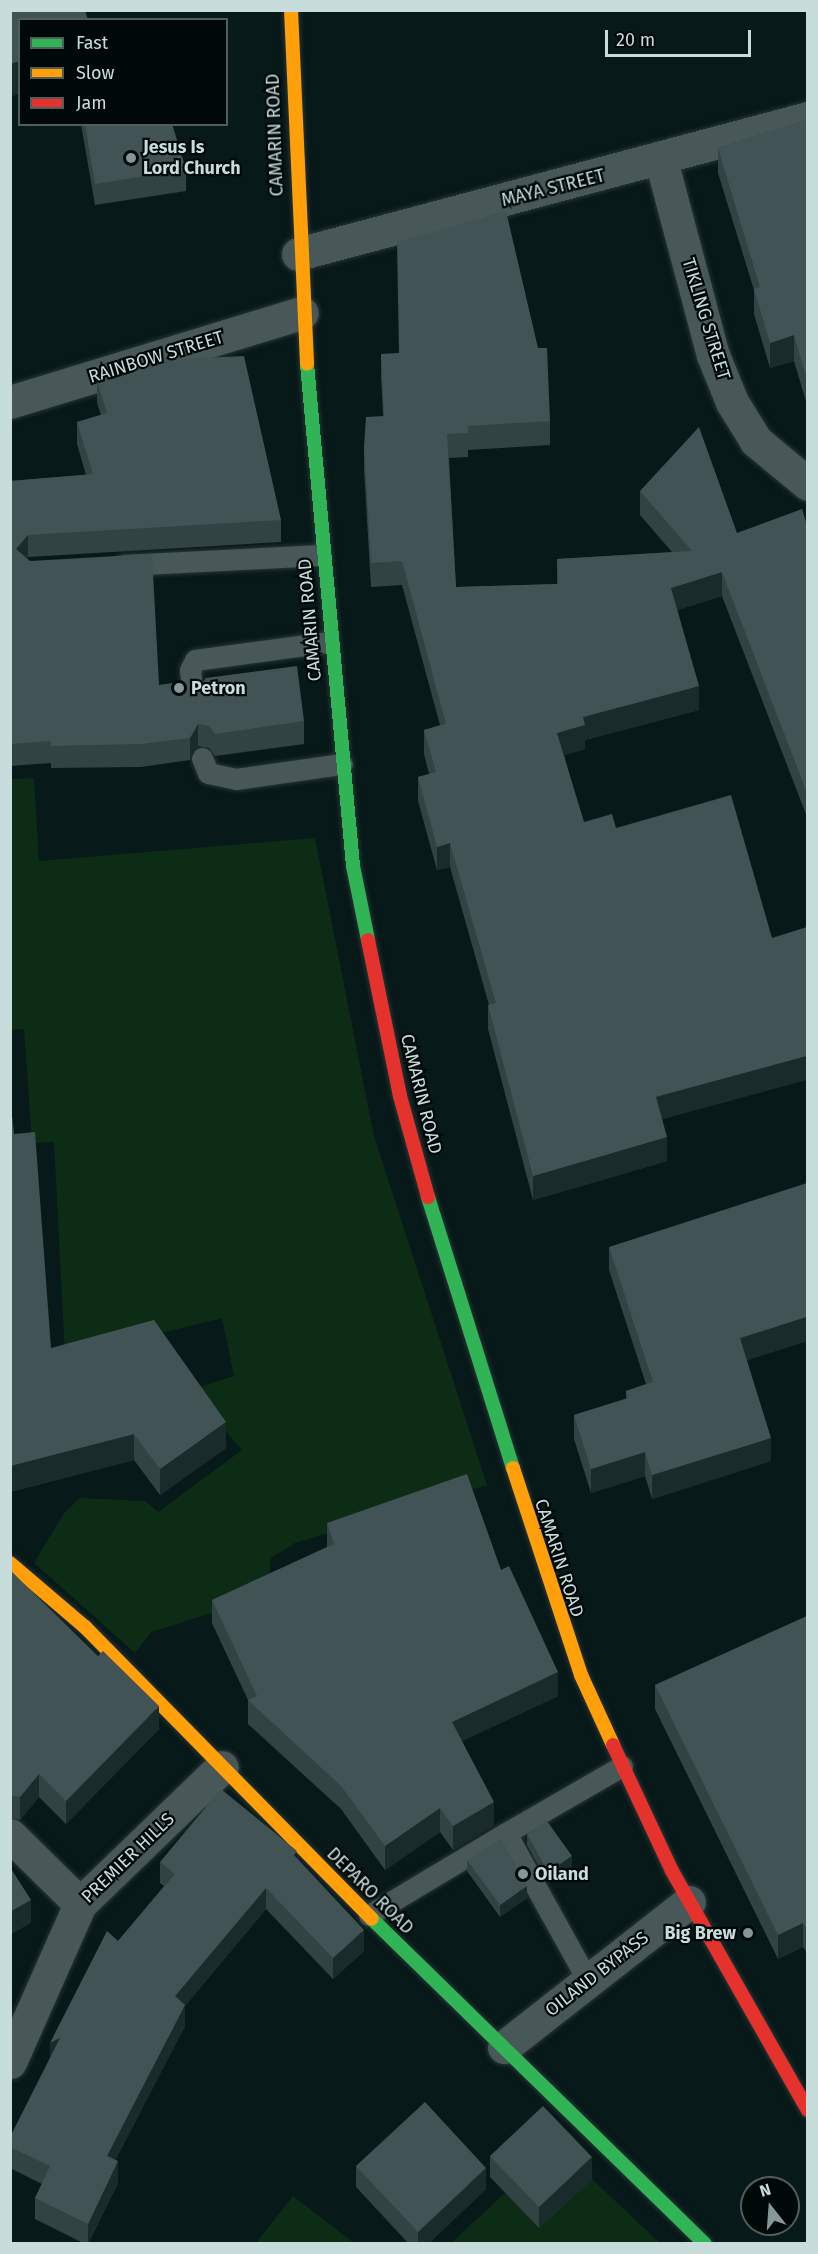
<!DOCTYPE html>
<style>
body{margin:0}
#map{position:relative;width:818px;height:2254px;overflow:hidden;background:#071919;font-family:"Fira Sans",sans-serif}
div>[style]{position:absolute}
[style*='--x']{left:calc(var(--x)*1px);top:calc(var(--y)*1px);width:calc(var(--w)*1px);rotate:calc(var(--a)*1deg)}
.green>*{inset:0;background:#0c2c15}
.roads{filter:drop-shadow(0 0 2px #283434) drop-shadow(0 0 2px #283434)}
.lane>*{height:21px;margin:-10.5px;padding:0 10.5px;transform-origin:10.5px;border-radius:10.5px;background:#485757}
.street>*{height:33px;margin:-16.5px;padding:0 16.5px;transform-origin:16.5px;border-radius:16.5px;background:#485757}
.fast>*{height:14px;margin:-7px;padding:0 7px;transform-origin:7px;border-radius:7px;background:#30b455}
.slow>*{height:14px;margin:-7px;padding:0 7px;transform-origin:7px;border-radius:7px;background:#ff9f0a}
.jam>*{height:14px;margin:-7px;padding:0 7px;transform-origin:7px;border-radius:7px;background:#e5322d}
.wall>*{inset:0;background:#324344}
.shaded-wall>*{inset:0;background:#1a2b2c}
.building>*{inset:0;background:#425355}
.dots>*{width:16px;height:16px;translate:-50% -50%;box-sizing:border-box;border:3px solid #000808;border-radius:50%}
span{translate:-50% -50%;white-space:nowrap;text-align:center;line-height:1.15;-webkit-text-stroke:4.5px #000808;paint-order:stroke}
.street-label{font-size:18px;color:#c7dddc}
.poi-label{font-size:18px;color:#c7dddc;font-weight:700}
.left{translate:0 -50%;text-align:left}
.right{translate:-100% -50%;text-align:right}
.frame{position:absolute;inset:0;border:12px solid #c7dddc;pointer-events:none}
.legend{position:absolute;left:18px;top:18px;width:210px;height:108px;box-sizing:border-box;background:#000808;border:2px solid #505d5d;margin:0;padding:8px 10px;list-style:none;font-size:18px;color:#c7dddc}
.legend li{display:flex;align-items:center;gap:12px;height:30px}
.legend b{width:30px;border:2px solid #505d5d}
.north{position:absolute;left:740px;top:2176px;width:60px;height:60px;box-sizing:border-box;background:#000808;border:2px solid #505d5d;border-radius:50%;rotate:343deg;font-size:16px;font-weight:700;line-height:24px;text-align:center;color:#c7dddc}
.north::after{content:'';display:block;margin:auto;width:21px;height:27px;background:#849898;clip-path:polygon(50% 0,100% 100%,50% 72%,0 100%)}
.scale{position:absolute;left:605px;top:30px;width:146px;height:27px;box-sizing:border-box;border:3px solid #c7dddc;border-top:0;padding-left:8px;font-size:18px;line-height:21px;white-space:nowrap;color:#c7dddc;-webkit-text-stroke:4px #000808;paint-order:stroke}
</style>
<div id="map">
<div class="green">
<div style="clip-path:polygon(34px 778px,39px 861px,315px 838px,374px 1136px,487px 1485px,295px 1543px,271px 1558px,268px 1588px,215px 1612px,151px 1632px,135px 1653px,34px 1563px,64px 1513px,80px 1498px,145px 1501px,158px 1512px,242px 1450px,203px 1405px,200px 1387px,234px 1376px,222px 1318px,65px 1357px,54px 1142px,32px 1143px,24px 1029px,11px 1030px,11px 779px)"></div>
<div style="clip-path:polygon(592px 2179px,660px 2243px,450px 2244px,505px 2193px)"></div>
<div style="clip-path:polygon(293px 2196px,354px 2243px,256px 2243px)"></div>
</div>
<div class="roads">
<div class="lane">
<div style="--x:124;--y:565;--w:197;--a:-2.9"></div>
<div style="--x:193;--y:702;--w:32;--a:-95"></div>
<div style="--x:190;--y:670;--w:11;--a:-63"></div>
<div style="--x:195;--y:660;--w:135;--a:-7.7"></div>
<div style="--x:202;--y:758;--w:16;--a:68"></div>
<div style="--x:208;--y:773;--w:29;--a:12"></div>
<div style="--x:236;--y:779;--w:107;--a:-8.1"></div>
<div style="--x:369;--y:1915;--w:160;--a:-30.9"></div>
<div style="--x:588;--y:1981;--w:169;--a:-119"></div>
<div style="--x:506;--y:1833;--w:134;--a:-30"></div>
</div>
<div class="street">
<div style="--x:661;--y:160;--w:202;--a:75.1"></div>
<div style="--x:713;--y:355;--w:51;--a:68"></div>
<div style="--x:732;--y:402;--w:46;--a:58.4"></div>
<div style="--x:756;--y:441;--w:67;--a:39.6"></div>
<div style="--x:298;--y:254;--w:528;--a:-14.93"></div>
<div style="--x:10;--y:402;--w:305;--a:-17"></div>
<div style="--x:10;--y:1835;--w:98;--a:44.6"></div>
<div style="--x:504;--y:2047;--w:235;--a:-38.1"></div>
<div style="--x:10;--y:2062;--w:173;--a:-66.1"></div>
<div style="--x:80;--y:1904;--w:197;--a:-44"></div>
</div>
<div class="fast">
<div style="--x:307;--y:364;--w:504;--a:84.76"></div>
<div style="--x:353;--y:866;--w:76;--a:78.5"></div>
<div style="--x:428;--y:1197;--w:284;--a:72.6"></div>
<div style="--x:372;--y:1919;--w:465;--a:44.3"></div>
</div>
<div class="slow">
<div style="--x:291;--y:10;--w:354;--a:87.4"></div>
<div style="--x:513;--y:1468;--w:218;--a:71.8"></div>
<div style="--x:581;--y:1675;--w:77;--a:65.4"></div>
<div style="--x:10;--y:1563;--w:99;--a:40.5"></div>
<div style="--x:85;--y:1627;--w:409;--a:45.5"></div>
</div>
<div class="jam">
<div style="--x:368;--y:940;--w:159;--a:78.4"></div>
<div style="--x:400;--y:1096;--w:105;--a:74.5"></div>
<div style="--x:613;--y:1745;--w:139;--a:64.9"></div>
<div style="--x:672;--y:1871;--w:275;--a:60.4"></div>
</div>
</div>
<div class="wall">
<div style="clip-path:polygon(807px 120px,807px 405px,794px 361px,770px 368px,754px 314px,754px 290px,718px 173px,718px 148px)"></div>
<div style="clip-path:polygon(81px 124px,172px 124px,186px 170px,186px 191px,95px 205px)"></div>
<div style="clip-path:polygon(381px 354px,550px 421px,550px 445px,468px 450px,468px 457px,449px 458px,456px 587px,557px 584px,557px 559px,672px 552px,640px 515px,640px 491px,737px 533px,807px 525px,807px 817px,722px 596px,677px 610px,699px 710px,585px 740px,585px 749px,564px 755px,662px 1119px,667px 1161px,533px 1200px,488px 1029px,488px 1005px,489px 1005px,450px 867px,437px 870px,418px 801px,418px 777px,429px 774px,424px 754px,424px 730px,440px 725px,402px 585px,371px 587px,364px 470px,364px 447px,383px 416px,381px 378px)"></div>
<div style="clip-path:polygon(97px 381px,281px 520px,281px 542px,28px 557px,27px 559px,159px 685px,195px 692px,304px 721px,304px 744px,215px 756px,209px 748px,198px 746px,190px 760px,141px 767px,51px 768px,51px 763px,10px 766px,10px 481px,86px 475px,77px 444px,77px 422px,101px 415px,97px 403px)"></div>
<div style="clip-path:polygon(10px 1098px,14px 1134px,51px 1348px,226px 1448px,160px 1495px,134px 1460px,10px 1492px)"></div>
<div style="clip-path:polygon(609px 1247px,807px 1341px,747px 1360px,771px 1461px,652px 1499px,645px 1476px,591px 1493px,574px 1439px,574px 1415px,626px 1399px,626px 1391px,646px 1384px,609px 1270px)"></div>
<div style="clip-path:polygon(327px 1523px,501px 1570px,558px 1696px,462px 1741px,494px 1825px,453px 1850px,440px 1832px,385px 1870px,341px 1809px,248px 1724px,248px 1700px,212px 1623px,212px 1600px,327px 1547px)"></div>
<div style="clip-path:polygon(10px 1570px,159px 1729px,66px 1824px,39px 1797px,20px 1820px,10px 1818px)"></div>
<div style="clip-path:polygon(807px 1616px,807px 1953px,803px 1947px,778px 1959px,655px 1709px,655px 1685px)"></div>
<div style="clip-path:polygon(527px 1834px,572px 1867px,548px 1883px,527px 1845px)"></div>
<div style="clip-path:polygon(297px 1858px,364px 1951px,333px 1979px,266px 1909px,185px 2006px,185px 2026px,115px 2160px,118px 2183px,88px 2244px,85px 2244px,35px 2219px,35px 2198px,42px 2184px,10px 2168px,10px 2137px,118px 1941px,164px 1886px,160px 1883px,160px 1862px)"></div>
<div style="clip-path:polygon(467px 1860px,527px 1898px,500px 1917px,467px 1871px)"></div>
<div style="clip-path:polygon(490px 2156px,592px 2179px,539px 2228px,490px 2177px)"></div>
<div style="clip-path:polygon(356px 2166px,486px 2189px,428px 2244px,409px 2244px,356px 2187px)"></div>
</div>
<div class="shaded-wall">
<div style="clip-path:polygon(20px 61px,20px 94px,10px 97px,10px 64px)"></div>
<div style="clip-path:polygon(794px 335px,794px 361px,770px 368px,770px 343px)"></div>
<div style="clip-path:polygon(28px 535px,28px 557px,16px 571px,16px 549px)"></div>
<div style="clip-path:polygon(722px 572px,722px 596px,671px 612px,671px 588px)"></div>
<div style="clip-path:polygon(699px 686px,699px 710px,585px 740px,585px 749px,557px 757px,557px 733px,583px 717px)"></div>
<div style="clip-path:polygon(198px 724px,198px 746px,190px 760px,190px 738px)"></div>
<div style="clip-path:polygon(450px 843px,450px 867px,437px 870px,437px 847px)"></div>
<div style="clip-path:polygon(807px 1056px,807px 1080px,656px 1121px,656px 1097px)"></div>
<div style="clip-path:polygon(667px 1137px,667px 1161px,533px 1200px,533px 1176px)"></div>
<div style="clip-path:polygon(807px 1317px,807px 1341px,740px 1362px,740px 1338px)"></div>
<div style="clip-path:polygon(226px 1422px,226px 1448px,160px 1495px,160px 1469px)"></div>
<div style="clip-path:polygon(134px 1434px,134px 1460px,10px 1492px,10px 1466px)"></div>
<div style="clip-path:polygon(771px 1438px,771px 1461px,652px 1499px,652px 1475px)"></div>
<div style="clip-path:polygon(645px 1452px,645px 1476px,591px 1493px,591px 1469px)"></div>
<div style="clip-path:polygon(558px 1672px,558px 1696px,452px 1746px,452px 1722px)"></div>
<div style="clip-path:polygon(159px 1706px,159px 1729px,66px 1824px,66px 1801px)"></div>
<div style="clip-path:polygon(39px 1774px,39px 1797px,20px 1820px,20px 1797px)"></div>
<div style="clip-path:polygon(494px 1802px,494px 1825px,453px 1850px,453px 1826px)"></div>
<div style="clip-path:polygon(440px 1808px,440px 1832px,385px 1870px,385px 1846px)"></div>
<div style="clip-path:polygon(572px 1856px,572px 1867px,548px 1883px,548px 1872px)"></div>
<div style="clip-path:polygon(527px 1886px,527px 1898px,500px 1917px,500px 1905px)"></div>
<div style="clip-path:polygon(266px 1888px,266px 1909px,185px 2006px,185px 2026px,107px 2177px,107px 2156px,175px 1996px)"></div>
<div style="clip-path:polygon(31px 1900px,31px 1923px,10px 1935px,10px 1912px)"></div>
<div style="clip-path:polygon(803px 1923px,803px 1947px,778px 1959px,778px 1935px)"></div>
<div style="clip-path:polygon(364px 1930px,364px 1951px,333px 1979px,333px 1958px)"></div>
<div style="clip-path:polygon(60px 2038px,50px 2064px,50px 2043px)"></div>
<div style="clip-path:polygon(592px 2157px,592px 2179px,539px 2228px,539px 2207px)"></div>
<div style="clip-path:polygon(118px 2161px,118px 2183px,88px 2244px,88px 2224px)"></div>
<div style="clip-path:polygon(486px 2168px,486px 2189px,428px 2244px,418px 2244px,418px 2232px)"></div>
</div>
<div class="building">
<div style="clip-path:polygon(10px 10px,85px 10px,88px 20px,20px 20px,20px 61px,10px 64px)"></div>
<div style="clip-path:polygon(807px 120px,807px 380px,794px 335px,770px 343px,754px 289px,760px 287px,718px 148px)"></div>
<div style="clip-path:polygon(85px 124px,172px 124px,186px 170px,95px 184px)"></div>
<div style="clip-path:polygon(506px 211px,538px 348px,547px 348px,550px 421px,468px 426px,468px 433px,447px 434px,456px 587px,558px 584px,557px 559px,692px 551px,640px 491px,699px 427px,737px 533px,802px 509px,807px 525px,807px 793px,722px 572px,671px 588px,699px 686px,583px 717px,585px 725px,557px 733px,584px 822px,612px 814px,616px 828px,731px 795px,772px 938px,807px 927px,807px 1056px,656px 1097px,667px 1137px,533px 1176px,488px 1005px,496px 1003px,450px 843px,437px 847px,418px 777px,436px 772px,424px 730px,446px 724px,402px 561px,371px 563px,364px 447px,366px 417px,384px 416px,381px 354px,399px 353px,397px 242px)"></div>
<div style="clip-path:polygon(244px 356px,281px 520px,28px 535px,16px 549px,30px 561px,152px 554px,159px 685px,180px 682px,195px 692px,206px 678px,297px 666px,304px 721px,215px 734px,209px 726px,198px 724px,190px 738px,141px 744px,51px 746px,51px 741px,10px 744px,10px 481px,93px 474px,77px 422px,107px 413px,97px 381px,160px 360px)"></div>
<div style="clip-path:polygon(10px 1098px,14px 1134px,35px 1132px,51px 1348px,154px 1320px,226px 1422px,160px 1469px,134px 1434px,10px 1466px)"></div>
<div style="clip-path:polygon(807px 1183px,807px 1317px,740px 1338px,771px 1438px,652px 1475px,645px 1452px,591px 1469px,574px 1415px,628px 1398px,626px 1391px,653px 1382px,609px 1247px)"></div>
<div style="clip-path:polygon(467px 1474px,501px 1570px,509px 1566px,558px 1672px,452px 1722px,494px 1802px,453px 1826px,440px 1808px,385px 1846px,341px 1786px,248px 1700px,257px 1696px,212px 1600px,334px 1544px,327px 1523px)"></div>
<div style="clip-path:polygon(10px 1570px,98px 1656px,103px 1651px,159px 1706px,66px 1801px,39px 1774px,20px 1797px,10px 1795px)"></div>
<div style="clip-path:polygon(807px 1616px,807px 1929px,803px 1923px,778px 1935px,655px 1685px)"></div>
<div style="clip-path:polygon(221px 1789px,297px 1851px,294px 1855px,364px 1930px,333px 1958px,266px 1888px,175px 1996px,185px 2005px,107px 2156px,118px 2161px,88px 2224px,35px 2198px,50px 2166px,10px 2147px,10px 2137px,60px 2038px,50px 2043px,107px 1931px,118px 1941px,175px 1874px,160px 1862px)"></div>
<div style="clip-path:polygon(547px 1821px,572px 1856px,548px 1872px,527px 1834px)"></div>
<div style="clip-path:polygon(501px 1839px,527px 1886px,500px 1905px,467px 1860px)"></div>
<div style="clip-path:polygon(10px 1867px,31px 1900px,10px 1912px)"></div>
<div style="clip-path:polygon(425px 2102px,486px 2168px,418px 2232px,356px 2166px)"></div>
<div style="clip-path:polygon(543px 2106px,592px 2157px,539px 2207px,490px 2156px)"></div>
</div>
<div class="dots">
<div style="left:131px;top:158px;background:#849898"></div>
<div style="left:179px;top:688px;background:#849898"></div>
<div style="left:523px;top:1874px;background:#849898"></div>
<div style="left:748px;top:1933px;background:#849898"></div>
</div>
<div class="street-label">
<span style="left:275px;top:135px;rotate:-92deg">CAMARIN ROAD</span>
<span style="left:553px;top:188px;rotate:-14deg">MAYA STREET</span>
<span style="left:706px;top:319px;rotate:73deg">TIKLING STREET</span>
<span style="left:156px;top:357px;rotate:-17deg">RAINBOW STREET</span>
<span style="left:310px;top:620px;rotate:-95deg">CAMARIN ROAD</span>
<span style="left:421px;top:1094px;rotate:76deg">CAMARIN ROAD</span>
<span style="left:559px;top:1558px;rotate:72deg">CAMARIN ROAD</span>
<span style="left:128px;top:1858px;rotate:-44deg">PREMIER HILLS</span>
<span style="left:370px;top:1891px;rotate:45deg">DEPARO ROAD</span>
<span style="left:597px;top:1974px;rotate:-38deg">OILAND BYPASS</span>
</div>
<div class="poi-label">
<span class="left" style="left:143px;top:158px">Jesus Is<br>Lord Church</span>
<span class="left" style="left:191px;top:688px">Petron</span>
<span class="left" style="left:535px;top:1874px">Oiland</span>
<span class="right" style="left:736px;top:1933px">Big Brew</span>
</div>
<div class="frame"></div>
<ul class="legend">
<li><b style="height:8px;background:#30b455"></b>Fast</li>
<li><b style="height:8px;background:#ff9f0a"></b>Slow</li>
<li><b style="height:8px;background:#e5322d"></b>Jam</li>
</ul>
<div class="north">N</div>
<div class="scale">20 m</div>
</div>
